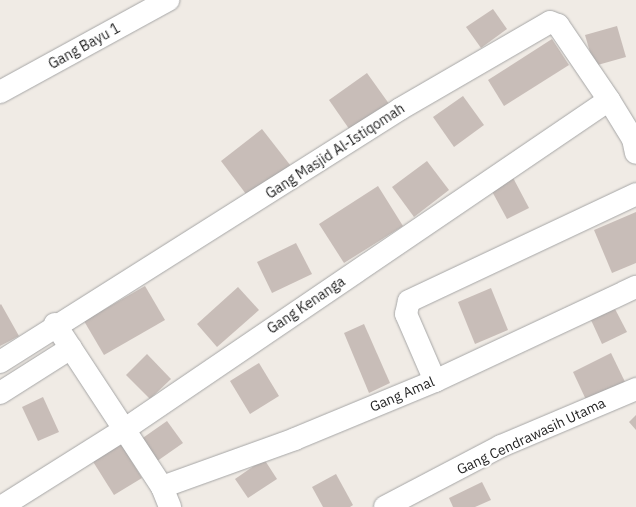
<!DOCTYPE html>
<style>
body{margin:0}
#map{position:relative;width:636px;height:507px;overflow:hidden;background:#f0ebe5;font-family:"IBM Plex Sans",sans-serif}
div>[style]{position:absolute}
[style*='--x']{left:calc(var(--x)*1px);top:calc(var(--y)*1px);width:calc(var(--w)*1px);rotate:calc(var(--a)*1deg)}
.building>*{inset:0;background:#c8bdb8}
.roads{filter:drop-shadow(0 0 1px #a6a6a6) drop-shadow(0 0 1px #a6a6a6)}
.street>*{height:22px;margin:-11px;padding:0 11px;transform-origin:11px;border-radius:11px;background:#fff}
span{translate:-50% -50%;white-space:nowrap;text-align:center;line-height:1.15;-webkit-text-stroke:4px #fff;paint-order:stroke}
.street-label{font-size:14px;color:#1f1f1f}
</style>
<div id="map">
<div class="building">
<div style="clip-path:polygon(493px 9px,507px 29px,481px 48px,466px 27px)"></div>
<div style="clip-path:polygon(617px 26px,626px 57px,594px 66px,585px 35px)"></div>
<div style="clip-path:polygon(552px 39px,569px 65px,504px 106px,488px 80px)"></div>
<div style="clip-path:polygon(367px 73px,392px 108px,354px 136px,329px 100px)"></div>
<div style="clip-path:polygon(463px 96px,484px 125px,454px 147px,433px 117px)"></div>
<div style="clip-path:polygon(262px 129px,294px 170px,252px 202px,221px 161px)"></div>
<div style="clip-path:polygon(427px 161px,449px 190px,414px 217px,392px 187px)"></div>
<div style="clip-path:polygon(510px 172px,529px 208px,507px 219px,488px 184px)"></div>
<div style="clip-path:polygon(378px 186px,403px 226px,344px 263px,319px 224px)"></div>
<div style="clip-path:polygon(636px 212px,636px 263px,612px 273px,594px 230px)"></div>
<div style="clip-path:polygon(296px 243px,312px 274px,272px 293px,257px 262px)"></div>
<div style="clip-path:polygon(145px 286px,165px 320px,104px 355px,84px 321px)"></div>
<div style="clip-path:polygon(238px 287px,259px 310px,217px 347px,197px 324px)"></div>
<div style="clip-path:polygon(491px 288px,508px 330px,475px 344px,458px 302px)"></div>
<div style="clip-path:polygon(1px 304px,19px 336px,0 346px,0 305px)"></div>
<div style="clip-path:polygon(615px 309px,627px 332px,602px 344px,591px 320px)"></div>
<div style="clip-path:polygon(364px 324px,390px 383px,369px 393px,344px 333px)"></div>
<div style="clip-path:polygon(611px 353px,627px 386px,588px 404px,573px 372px)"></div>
<div style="clip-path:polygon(147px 354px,171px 379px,150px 399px,126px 375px)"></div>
<div style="clip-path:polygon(259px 363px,279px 396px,250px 414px,230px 381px)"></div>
<div style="clip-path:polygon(43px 397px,59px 432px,38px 441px,22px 407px)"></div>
<div style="clip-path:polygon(636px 415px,636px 430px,629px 422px)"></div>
<div style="clip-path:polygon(167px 421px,183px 443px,153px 464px,137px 442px)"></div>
<div style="clip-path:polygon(120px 442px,142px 478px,114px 495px,92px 460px)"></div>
<div style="clip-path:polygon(264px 459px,277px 479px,248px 498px,235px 479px)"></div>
<div style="clip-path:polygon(336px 474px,353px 505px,350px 507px,323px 507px,312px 487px)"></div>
<div style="clip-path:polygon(482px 482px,491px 500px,475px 507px,453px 507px,449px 498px)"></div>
</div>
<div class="roads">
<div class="street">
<div style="--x:0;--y:92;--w:192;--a:-28.7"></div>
<div style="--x:55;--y:324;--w:195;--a:56.7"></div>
<div style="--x:162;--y:487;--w:22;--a:68"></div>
<div style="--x:0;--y:362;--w:473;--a:-32.3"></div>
<div style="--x:400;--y:109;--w:173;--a:-30.1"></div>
<div style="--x:550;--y:22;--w:9;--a:21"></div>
<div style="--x:558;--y:25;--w:91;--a:55.8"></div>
<div style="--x:609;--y:100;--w:46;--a:58.4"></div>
<div style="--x:633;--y:139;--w:14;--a:78"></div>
<div style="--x:435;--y:381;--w:73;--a:-113.4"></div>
<div style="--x:406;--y:314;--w:13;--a:-77"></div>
<div style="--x:409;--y:301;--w:251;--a:-25.2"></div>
<div style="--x:0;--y:393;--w:84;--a:-32.4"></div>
<div style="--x:162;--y:487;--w:141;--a:-19.8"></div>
<div style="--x:295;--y:439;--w:152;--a:-22.5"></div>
<div style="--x:435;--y:381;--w:222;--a:-25.1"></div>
<div style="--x:1;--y:507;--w:146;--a:-32.2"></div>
<div style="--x:125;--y:429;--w:585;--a:-34.21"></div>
<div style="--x:385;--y:507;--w:131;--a:-27.7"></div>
<div style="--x:501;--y:446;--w:147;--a:-22.9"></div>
</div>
</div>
<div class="street-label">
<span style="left:84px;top:46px;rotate:-29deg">Gang Bayu 1</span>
<span style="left:335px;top:151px;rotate:-33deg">Gang Masjid Al-Istiqomah</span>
<span style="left:306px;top:305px;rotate:-34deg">Gang Kenanga</span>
<span style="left:402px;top:394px;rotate:-23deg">Gang Amal</span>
<span style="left:531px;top:436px;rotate:-25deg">Gang Cendrawasih Utama</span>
</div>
</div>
